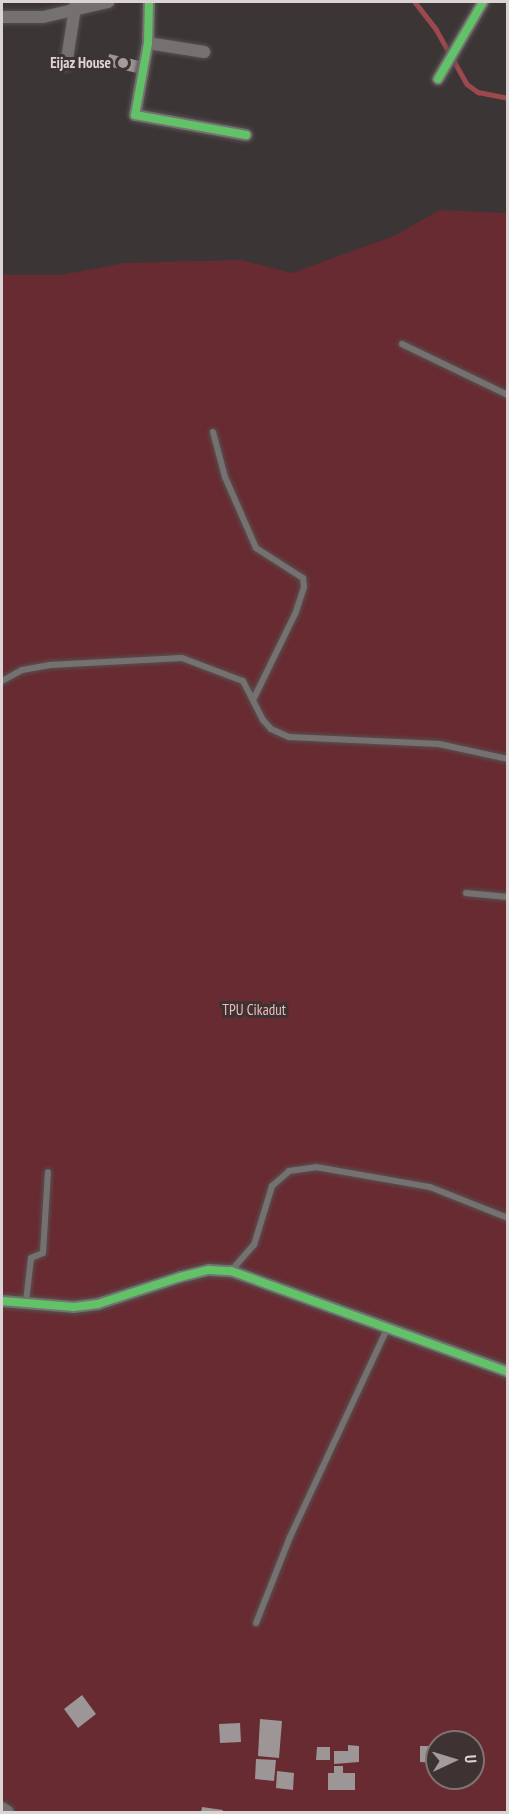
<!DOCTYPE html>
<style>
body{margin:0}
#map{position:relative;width:509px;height:1814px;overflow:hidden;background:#3b3535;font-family:"PT Sans Narrow",sans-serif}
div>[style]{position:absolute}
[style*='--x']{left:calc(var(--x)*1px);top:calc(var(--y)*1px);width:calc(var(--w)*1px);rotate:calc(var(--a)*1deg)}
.green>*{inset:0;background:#682b31}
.stream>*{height:4.5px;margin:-2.25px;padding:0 2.25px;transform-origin:2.25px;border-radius:2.25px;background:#9c494e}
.building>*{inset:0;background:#9c9696}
.roads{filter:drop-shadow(0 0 2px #575151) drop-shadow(0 0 2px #575151)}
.service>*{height:6px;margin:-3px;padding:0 3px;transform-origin:3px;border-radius:3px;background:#767171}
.minor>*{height:12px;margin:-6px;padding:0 6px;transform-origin:6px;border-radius:6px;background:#767171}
.cycleway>*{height:8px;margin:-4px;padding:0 4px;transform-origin:4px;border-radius:4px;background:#61c268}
.dots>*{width:16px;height:16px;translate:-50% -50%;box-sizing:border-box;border:3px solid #3e3232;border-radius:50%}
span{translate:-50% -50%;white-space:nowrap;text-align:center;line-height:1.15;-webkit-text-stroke:6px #3e3232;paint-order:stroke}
.poi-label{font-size:15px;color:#dcd4d4;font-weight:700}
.right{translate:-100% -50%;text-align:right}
.park-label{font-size:15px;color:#f0bcbc}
.frame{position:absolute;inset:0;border:3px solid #dcd4d4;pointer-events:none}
.north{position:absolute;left:425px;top:1730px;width:60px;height:60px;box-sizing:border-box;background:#3e3232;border:2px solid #7d7373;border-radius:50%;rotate:86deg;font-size:16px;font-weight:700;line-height:24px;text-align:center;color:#dcd4d4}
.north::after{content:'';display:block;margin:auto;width:21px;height:27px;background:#a49c9c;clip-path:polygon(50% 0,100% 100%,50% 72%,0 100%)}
</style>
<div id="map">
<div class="green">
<div style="clip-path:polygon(evenodd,440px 210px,507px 213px,507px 1812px,17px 1812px,2px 1801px,2px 275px,61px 275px,124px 263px,241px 260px,292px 273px,394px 236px,440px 210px,437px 1742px,473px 1742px,473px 1778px,437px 1778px,437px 1742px)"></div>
</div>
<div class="stream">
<div style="--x:415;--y:2;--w:34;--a:52"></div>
<div style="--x:436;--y:29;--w:63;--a:60.6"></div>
<div style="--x:467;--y:84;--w:14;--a:36"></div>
<div style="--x:478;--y:92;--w:31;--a:11"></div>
</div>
<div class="building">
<div style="clip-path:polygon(109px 54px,140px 61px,137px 73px,107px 66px)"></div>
<div style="clip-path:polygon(82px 1695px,96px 1714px,78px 1728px,64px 1709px)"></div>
<div style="clip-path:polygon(260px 1719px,282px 1721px,279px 1758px,258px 1756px)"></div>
<div style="clip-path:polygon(240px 1723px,241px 1742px,220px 1743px,219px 1724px)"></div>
<div style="clip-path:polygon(348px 1745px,359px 1746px,359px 1762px,334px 1764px,334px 1751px,348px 1751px)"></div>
<div style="clip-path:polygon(420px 1746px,437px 1746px,437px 1763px,420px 1762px)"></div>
<div style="clip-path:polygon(317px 1747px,330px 1747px,330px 1760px,316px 1760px)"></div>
<div style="clip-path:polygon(256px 1759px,276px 1760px,274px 1781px,255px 1779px)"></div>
<div style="clip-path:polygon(334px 1766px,343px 1766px,343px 1773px,355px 1773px,355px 1790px,328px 1790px,328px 1773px,334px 1773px)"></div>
<div style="clip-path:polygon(277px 1771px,294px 1773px,293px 1790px,276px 1788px)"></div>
<div style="clip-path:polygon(202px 1807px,223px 1810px,222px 1812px,201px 1812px)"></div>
</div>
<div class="roads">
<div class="service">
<div style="--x:402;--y:344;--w:118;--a:25.7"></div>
<div style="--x:213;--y:432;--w:47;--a:75.1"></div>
<div style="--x:225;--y:477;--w:77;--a:66.4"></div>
<div style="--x:256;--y:548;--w:56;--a:32.6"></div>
<div style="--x:303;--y:578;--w:9;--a:84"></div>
<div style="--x:304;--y:587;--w:28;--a:108"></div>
<div style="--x:295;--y:614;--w:93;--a:116"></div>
<div style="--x:2;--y:681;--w:23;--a:-29"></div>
<div style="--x:22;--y:670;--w:27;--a:-10"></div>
<div style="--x:49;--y:665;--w:133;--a:-3"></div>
<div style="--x:182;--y:658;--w:65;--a:20.7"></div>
<div style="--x:243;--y:681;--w:44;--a:62.9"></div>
<div style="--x:263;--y:720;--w:12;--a:48"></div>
<div style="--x:271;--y:729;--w:20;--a:24"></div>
<div style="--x:289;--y:737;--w:150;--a:2.7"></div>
<div style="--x:439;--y:744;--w:71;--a:12.3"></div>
<div style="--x:466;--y:893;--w:42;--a:5.4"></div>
<div style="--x:231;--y:1271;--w:35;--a:-49"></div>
<div style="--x:254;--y:1245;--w:62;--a:-73"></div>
<div style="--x:272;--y:1186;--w:23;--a:-41"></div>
<div style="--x:289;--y:1171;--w:27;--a:-8"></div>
<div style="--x:316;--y:1167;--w:116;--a:10"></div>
<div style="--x:430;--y:1187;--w:84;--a:21.7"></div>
<div style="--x:26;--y:1302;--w:44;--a:-83.5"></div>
<div style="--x:31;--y:1258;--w:13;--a:-23"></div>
<div style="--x:43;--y:1253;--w:81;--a:-86.5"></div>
<div style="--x:256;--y:1623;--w:92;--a:-68.4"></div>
<div style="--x:290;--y:1537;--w:232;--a:-65"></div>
</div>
<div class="minor">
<div style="--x:149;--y:2;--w:41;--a:91.4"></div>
<div style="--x:148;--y:43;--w:73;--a:100.2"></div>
<div style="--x:135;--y:115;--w:113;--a:10.2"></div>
<div style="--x:2;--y:17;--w:41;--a:0"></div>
<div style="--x:43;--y:17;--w:67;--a:-13"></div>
<div style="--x:148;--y:43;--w:57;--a:9.1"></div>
<div style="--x:66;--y:65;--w:64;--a:-81"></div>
<div style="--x:438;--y:79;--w:89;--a:-59.7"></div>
<div style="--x:2;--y:1301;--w:72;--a:4.8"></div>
<div style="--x:74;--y:1307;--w:24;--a:-7"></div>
<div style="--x:98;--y:1304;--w:86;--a:-18.2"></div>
<div style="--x:180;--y:1277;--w:30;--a:-14"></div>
<div style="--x:209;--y:1270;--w:22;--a:3"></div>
<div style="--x:231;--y:1271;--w:295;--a:20"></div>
<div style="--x:2;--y:1808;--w:7;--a:34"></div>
</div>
</div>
<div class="cycleway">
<div style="--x:149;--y:2;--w:41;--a:91.4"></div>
<div style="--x:148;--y:43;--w:73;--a:100.2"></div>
<div style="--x:135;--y:115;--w:113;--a:10.2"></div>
<div style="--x:438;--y:79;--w:89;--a:-59.7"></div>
<div style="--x:2;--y:1301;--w:72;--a:4.8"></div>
<div style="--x:74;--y:1307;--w:24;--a:-7"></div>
<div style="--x:98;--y:1304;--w:86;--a:-18.2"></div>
<div style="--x:180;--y:1277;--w:30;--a:-14"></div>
<div style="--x:209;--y:1270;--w:22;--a:3"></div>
<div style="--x:231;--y:1271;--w:295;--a:20"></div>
</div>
<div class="dots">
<div style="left:123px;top:63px;background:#a49c9c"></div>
</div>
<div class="poi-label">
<span class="right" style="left:111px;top:63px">Eijaz House</span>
</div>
<div class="park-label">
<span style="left:254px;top:1010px">TPU Cikadut</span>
</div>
<div class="frame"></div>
<div class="north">U</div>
</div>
